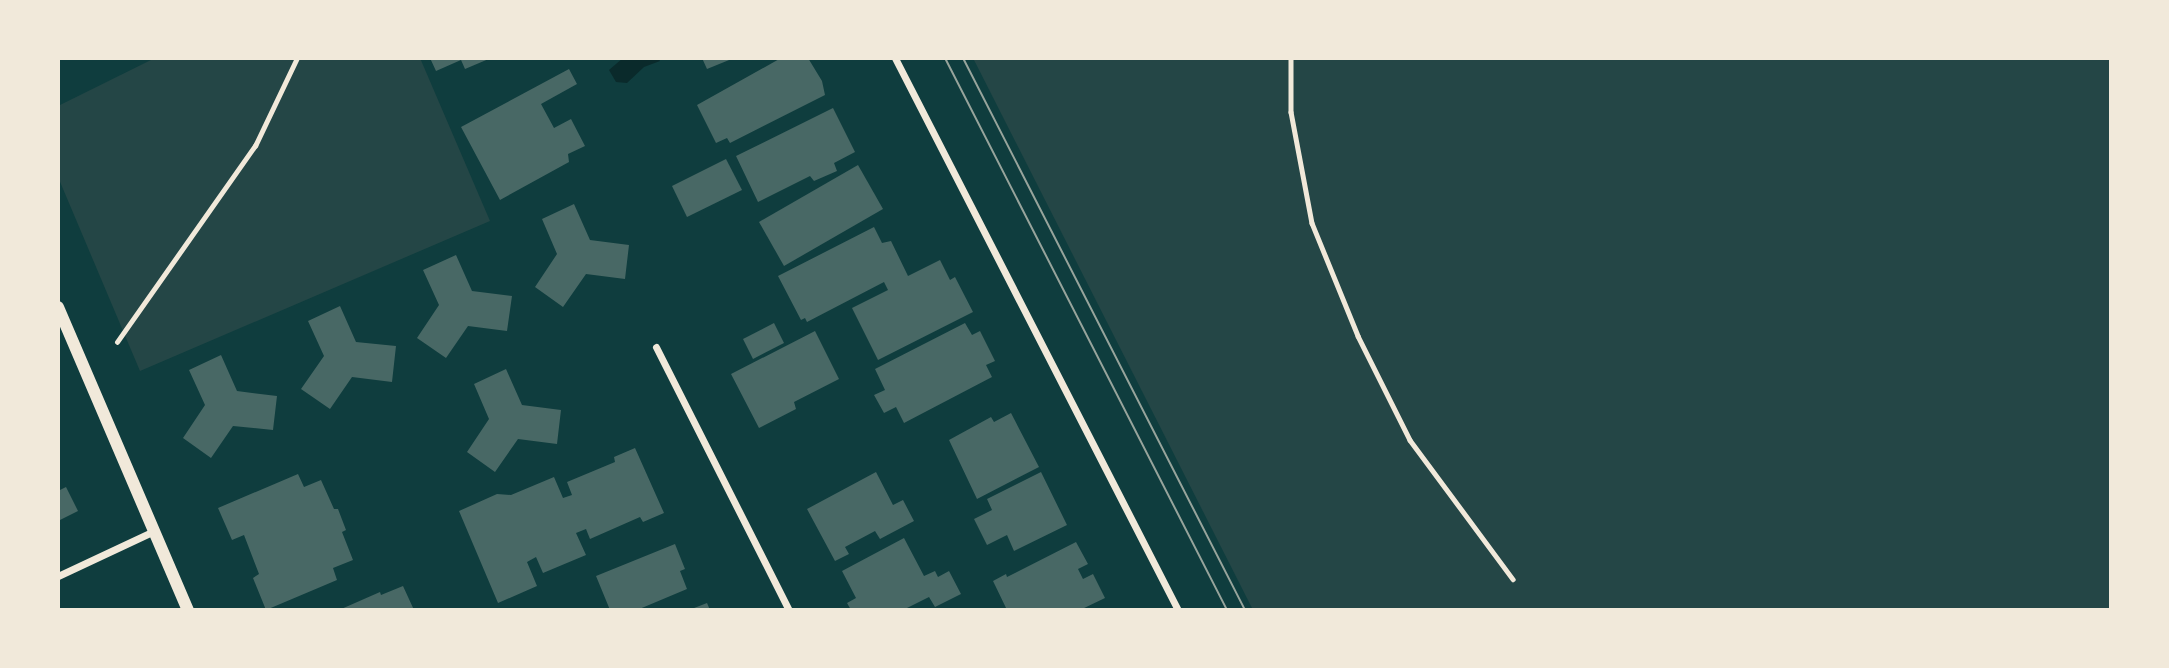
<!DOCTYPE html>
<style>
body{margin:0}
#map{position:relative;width:2169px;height:668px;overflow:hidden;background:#0f3d3e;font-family:Rubik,sans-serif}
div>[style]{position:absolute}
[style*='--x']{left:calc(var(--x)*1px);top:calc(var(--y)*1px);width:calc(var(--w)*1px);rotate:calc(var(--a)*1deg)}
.green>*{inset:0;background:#244646}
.water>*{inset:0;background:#0a2a2b}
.building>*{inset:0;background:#486865}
.path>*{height:4.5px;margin:-2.25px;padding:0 2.25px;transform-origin:2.25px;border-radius:2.25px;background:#f1e9da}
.minor>*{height:7px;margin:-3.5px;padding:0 3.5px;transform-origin:3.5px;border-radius:3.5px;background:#f1e9da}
.tertiary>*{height:12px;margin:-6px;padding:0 6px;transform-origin:6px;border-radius:6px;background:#f1e9da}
.tram>*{height:2px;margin:-1px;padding:0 1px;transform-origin:1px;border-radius:1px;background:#97a49c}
span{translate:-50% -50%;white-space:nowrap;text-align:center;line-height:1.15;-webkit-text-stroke:7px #f1e9da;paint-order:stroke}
.frame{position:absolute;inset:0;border:60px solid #f1e9da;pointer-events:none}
</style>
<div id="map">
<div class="green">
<div style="clip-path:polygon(155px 58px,420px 58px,490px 221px,140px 371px,58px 177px,58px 106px)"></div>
<div style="clip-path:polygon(973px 58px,2111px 58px,2111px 610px,1253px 610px)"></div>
</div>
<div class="water">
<div style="clip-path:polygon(623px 58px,658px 58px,660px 61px,644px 67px,627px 83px,616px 82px,609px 70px)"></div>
</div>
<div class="building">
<div style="clip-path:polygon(430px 58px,491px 58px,465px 69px,461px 60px,436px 71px)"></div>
<div style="clip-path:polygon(702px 58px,734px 58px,707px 69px)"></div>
<div style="clip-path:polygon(781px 58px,808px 58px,822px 81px,825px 95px,730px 143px,727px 138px,716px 143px,697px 105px)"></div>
<div style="clip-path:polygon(569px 69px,577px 84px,541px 104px,554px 128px,571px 119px,585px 146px,568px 154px,569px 162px,500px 200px,461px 127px)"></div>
<div style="clip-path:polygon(833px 108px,855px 152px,834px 163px,837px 171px,814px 181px,810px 176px,758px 202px,736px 156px)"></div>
<div style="clip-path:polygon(726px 159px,742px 190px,687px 217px,672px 186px)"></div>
<div style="clip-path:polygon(858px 165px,883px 209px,784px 266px,759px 222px)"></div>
<div style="clip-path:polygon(574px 204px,590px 240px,629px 245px,625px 279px,586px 274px,563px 307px,535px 287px,557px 254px,542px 219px)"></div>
<div style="clip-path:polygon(874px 227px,882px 243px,891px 241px,908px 276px,940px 260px,950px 280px,955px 277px,973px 312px,878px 360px,852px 308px,888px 290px,884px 282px,807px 322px,805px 318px,801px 320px,778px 276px)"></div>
<div style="clip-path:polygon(456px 255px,472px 291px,512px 296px,507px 331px,468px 326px,446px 358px,417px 338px,439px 305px,423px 270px)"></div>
<div style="clip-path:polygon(340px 306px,356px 342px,396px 346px,392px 382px,352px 377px,330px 409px,301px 389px,324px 356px,308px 321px)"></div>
<div style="clip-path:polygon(774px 323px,784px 343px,753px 359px,743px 339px)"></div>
<div style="clip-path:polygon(965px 323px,972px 335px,980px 331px,995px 361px,986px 365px,992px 377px,904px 423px,896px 407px,884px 413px,874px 395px,885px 390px,875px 369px)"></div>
<div style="clip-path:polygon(815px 331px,839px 379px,794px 402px,796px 409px,759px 428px,731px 374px)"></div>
<div style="clip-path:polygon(221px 355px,237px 391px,277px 396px,273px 430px,233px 426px,211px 458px,183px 438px,205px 405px,189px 370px)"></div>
<div style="clip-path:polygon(506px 369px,522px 405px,561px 410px,557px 444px,518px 439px,495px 472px,467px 452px,489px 419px,474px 384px)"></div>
<div style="clip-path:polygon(1011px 413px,1039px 467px,977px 499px,949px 440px,991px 417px,994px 422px)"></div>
<div style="clip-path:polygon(635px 448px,664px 513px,643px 522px,640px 517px,590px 539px,586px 529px,576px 533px,586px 555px,543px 573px,536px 557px,527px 562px,537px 586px,498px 603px,459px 511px,497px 494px,511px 495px,554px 477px,563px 498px,572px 495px,567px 482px,615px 462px,614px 457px)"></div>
<div style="clip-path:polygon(876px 472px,893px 505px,903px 500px,914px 521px,880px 539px,875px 531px,845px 547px,849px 554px,835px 561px,807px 509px)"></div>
<div style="clip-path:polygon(1041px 472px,1067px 525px,1014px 551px,1007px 535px,987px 545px,974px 519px,992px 510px,987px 499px)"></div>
<div style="clip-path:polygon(298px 474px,304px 487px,321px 480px,334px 509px,338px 509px,346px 530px,342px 532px,353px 560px,333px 568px,337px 580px,266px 610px,253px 578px,259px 574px,244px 535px,232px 540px,218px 508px)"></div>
<div style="clip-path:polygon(66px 487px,78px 511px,58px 521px,58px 491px)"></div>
<div style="clip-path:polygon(904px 538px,924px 576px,935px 571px,938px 577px,949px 571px,961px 594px,935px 607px,929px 597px,903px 610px,851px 610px,847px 603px,856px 598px,842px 571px)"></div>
<div style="clip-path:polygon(1076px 542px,1088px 564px,1078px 569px,1083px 579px,1093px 574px,1105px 598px,1080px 610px,1007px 610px,993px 581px,1006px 574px,1007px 577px)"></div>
<div style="clip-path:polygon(675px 544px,685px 569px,680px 571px,687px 589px,637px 610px,610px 610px,596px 576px)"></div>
<div style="clip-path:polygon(403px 586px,414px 610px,339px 610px,380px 592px,381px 595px)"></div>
<div style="clip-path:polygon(707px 603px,710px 610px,689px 610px)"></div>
</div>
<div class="path">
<div style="--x:1291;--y:58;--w:54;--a:90"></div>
<div style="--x:1291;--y:112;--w:113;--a:79.3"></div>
<div style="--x:1312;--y:223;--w:122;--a:67.8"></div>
<div style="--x:1358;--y:336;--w:116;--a:63.4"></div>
<div style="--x:1410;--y:440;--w:173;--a:53.5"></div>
<div style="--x:117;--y:342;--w:240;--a:-54.9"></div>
<div style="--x:255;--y:146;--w:98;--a:-64.5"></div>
</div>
<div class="minor">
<div style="--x:895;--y:58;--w:620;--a:62.86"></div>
<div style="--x:656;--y:347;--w:295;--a:63.2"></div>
<div style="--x:58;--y:576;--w:106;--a:-25.1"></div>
</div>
<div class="tertiary">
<div style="--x:58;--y:307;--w:330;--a:66.8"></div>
</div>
<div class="tram">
<div style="--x:945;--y:58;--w:620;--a:62.94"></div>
<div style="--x:963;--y:58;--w:620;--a:62.94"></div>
</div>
<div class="frame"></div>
</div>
